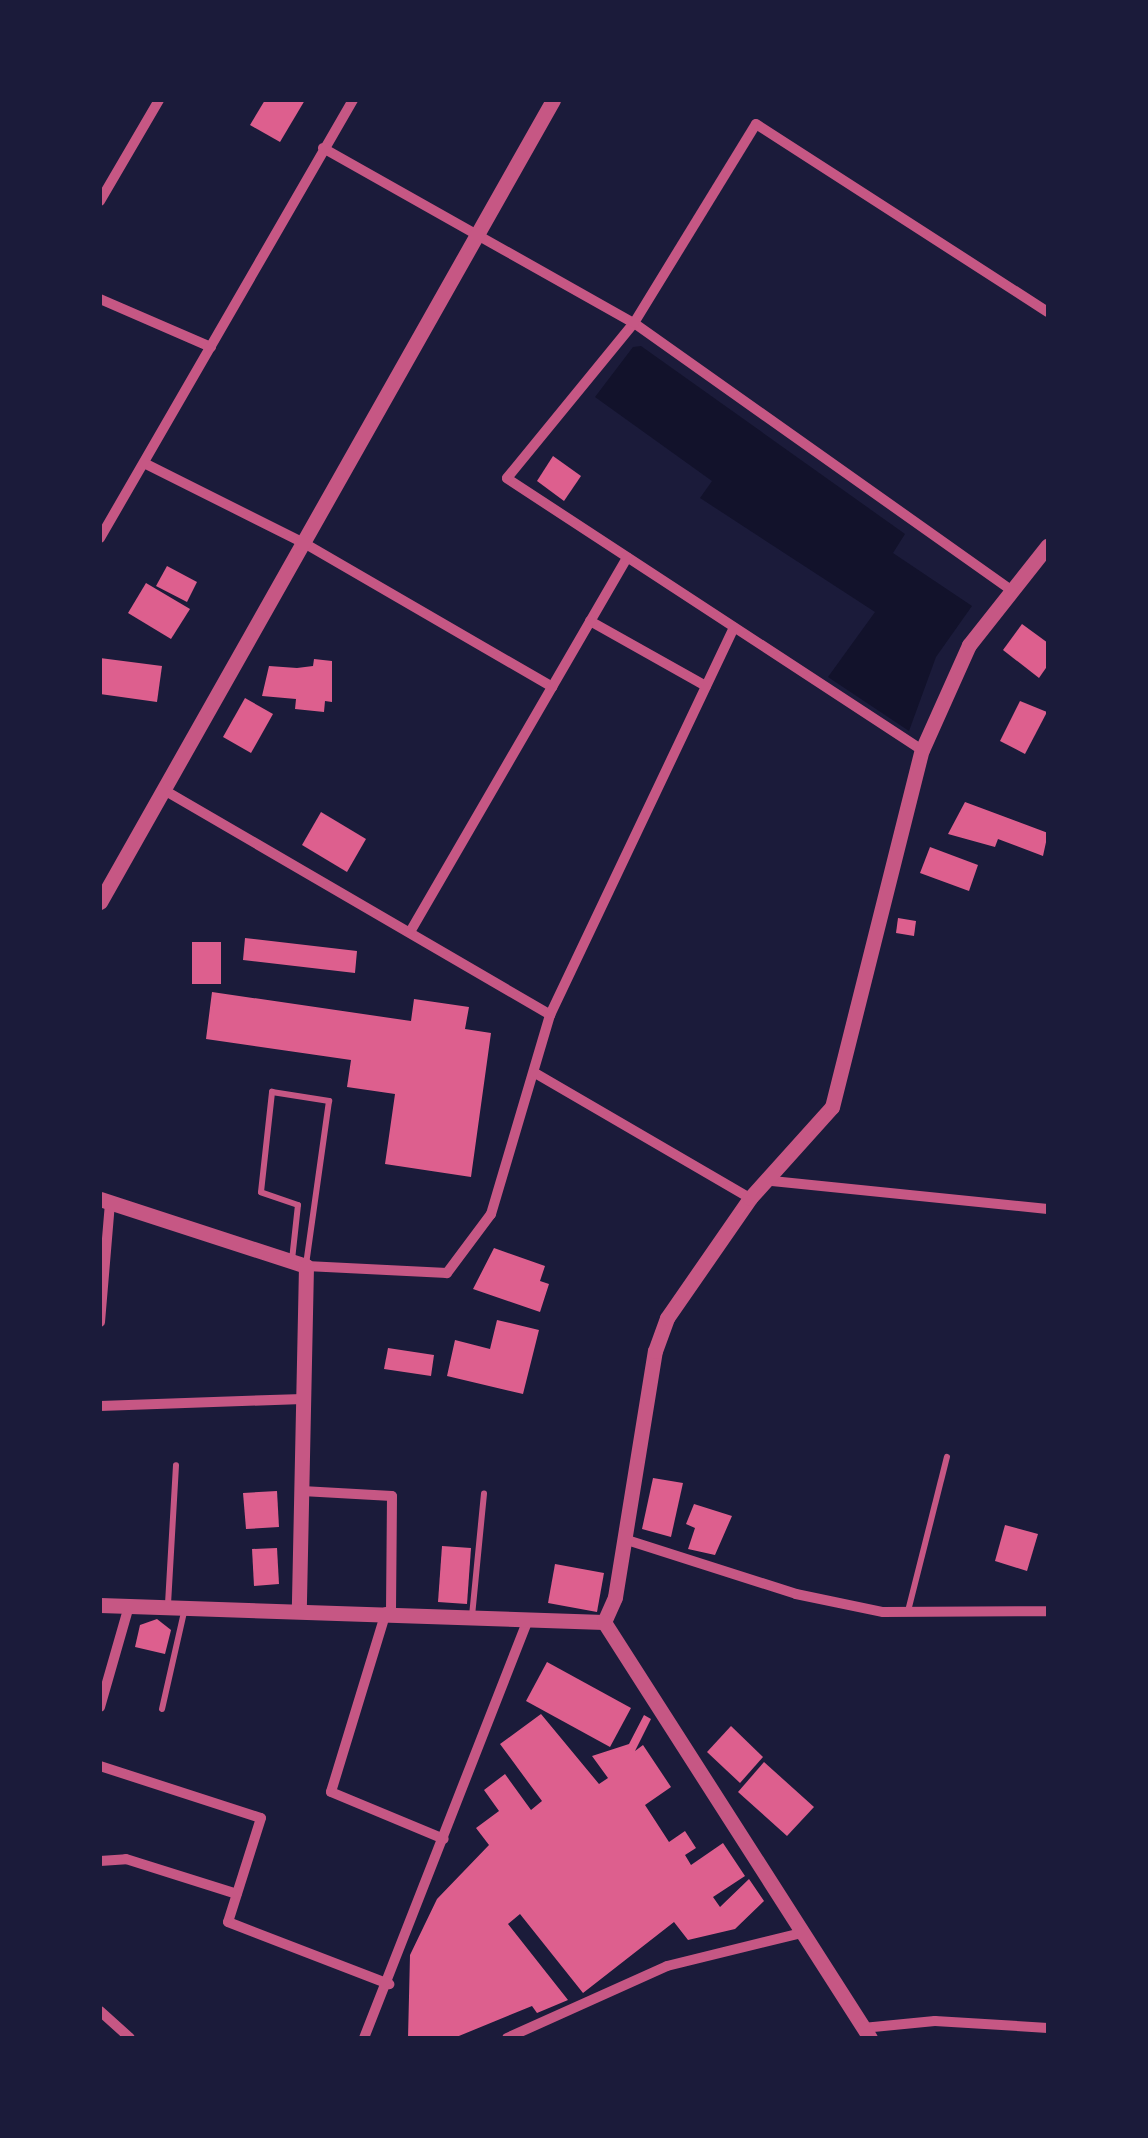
<!DOCTYPE html>
<style>
body{margin:0}
#map{position:relative;width:1148px;height:2138px;overflow:hidden;background:#1b1b3a;font-family:Bitter,serif}
div>[style]{position:absolute}
[style*='--x']{left:calc(var(--x)*1px);top:calc(var(--y)*1px);width:calc(var(--w)*1px);rotate:calc(var(--a)*1deg)}
.water>*{inset:0;background:#12122b}
.building>*{inset:0;background:#dd5f8e}
.service>*{height:6px;margin:-3px;padding:0 3px;transform-origin:3px;border-radius:3px;background:#c65784}
.minor>*{height:10px;margin:-5px;padding:0 5px;transform-origin:5px;border-radius:5px;background:#c65784}
.tertiary>*{height:15px;margin:-7.5px;padding:0 7.5px;transform-origin:7.5px;border-radius:7.5px;background:#c65784}
span{translate:-50% -50%;white-space:nowrap;text-align:center;line-height:1.15;-webkit-text-stroke:10px #1b1b3a;paint-order:stroke}
.frame{position:absolute;inset:0;border:102px solid #1b1b3a;pointer-events:none}
</style>
<div id="map">
<div class="water">
<div style="clip-path:polygon(641px 346px,905px 534px,893px 553px,972px 606px,936px 657px,909px 731px,828px 677px,875px 612px,700px 498px,712px 481px,595px 397px,633px 347px)"></div>
</div>
<div class="building">
<div style="clip-path:polygon(265px 100px,305px 100px,280px 142px,250px 125px)"></div>
<div style="clip-path:polygon(553px 456px,581px 476px,564px 501px,537px 481px)"></div>
<div style="clip-path:polygon(167px 566px,197px 582px,187px 602px,156px 586px)"></div>
<div style="clip-path:polygon(146px 583px,190px 609px,171px 639px,128px 613px)"></div>
<div style="clip-path:polygon(1022px 624px,1048px 643px,1048px 665px,1039px 678px,1003px 650px)"></div>
<div style="clip-path:polygon(100px 658px,162px 666px,157px 702px,100px 694px)"></div>
<div style="clip-path:polygon(314px 659px,332px 661px,332px 702px,325px 701px,324px 712px,295px 709px,296px 699px,262px 696px,269px 666px,297px 668px,313px 666px)"></div>
<div style="clip-path:polygon(245px 698px,273px 714px,251px 753px,223px 737px)"></div>
<div style="clip-path:polygon(1020px 701px,1047px 712px,1025px 754px,1000px 741px)"></div>
<div style="clip-path:polygon(965px 802px,1048px 833px,1043px 856px,998px 839px,995px 847px,948px 834px)"></div>
<div style="clip-path:polygon(321px 812px,366px 839px,347px 872px,302px 845px)"></div>
<div style="clip-path:polygon(930px 847px,978px 865px,969px 891px,920px 873px)"></div>
<div style="clip-path:polygon(898px 918px,916px 921px,914px 936px,896px 933px)"></div>
<div style="clip-path:polygon(245px 938px,357px 951px,355px 973px,243px 960px)"></div>
<div style="clip-path:polygon(192px 942px,221px 942px,221px 984px,192px 984px)"></div>
<div style="clip-path:polygon(212px 992px,411px 1021px,414px 999px,469px 1007px,465px 1029px,491px 1033px,471px 1177px,385px 1164px,395px 1094px,347px 1087px,351px 1060px,206px 1039px)"></div>
<div style="clip-path:polygon(494px 1248px,545px 1266px,540px 1281px,549px 1284px,540px 1312px,473px 1289px)"></div>
<div style="clip-path:polygon(497px 1320px,539px 1330px,523px 1394px,447px 1376px,455px 1340px,490px 1349px)"></div>
<div style="clip-path:polygon(388px 1348px,434px 1355px,431px 1376px,384px 1369px)"></div>
<div style="clip-path:polygon(653px 1478px,683px 1483px,671px 1537px,642px 1529px)"></div>
<div style="clip-path:polygon(277px 1491px,279px 1527px,246px 1529px,243px 1493px)"></div>
<div style="clip-path:polygon(694px 1504px,732px 1516px,715px 1555px,688px 1549px,695px 1528px,686px 1524px)"></div>
<div style="clip-path:polygon(1005px 1525px,1038px 1534px,1027px 1571px,995px 1561px)"></div>
<div style="clip-path:polygon(442px 1546px,471px 1548px,467px 1604px,438px 1602px)"></div>
<div style="clip-path:polygon(277px 1548px,279px 1584px,254px 1586px,252px 1549px)"></div>
<div style="clip-path:polygon(555px 1564px,604px 1573px,597px 1612px,548px 1603px)"></div>
<div style="clip-path:polygon(157px 1619px,171px 1630px,165px 1654px,135px 1647px,140px 1625px)"></div>
<div style="clip-path:polygon(547px 1662px,631px 1708px,610px 1747px,526px 1701px)"></div>
<div style="clip-path:polygon(541px 1714px,599px 1784px,608px 1778px,592px 1756px,629px 1744px,644px 1715px,651px 1719px,635px 1751px,643px 1745px,671px 1787px,645px 1805px,669px 1842px,685px 1831px,696px 1848px,685px 1855px,691px 1865px,723px 1843px,745px 1876px,713px 1897px,720px 1907px,749px 1879px,764px 1901px,735px 1929px,688px 1940px,674px 1922px,583px 1993px,520px 1914px,508px 1924px,568px 2000px,537px 2013px,532px 2006px,454px 2038px,408px 2038px,410px 1955px,437px 1899px,489px 1845px,476px 1828px,499px 1811px,484px 1790px,505px 1774px,531px 1810px,542px 1801px,500px 1744px)"></div>
<div style="clip-path:polygon(731px 1726px,763px 1757px,740px 1783px,707px 1752px)"></div>
<div style="clip-path:polygon(764px 1762px,814px 1807px,787px 1836px,738px 1792px)"></div>
</div>
<div class="service">
<div style="--x:292;--y:1260;--w:55;--a:-83.8"></div>
<div style="--x:298;--y:1205;--w:39;--a:-161"></div>
<div style="--x:261;--y:1192;--w:101;--a:-83.7"></div>
<div style="--x:272;--y:1092;--w:58;--a:9"></div>
<div style="--x:329;--y:1101;--w:165;--a:98"></div>
<div style="--x:168;--y:1604;--w:139;--a:-86.7"></div>
<div style="--x:908;--y:1611;--w:159;--a:-75.8"></div>
<div style="--x:472;--y:1616;--w:123;--a:-84.4"></div>
<div style="--x:162;--y:1709;--w:104;--a:-77.2"></div>
</div>
<div class="minor">
<div style="--x:323;--y:148;--w:357;--a:29.4"></div>
<div style="--x:634;--y:323;--w:462;--a:35.3"></div>
<div style="--x:100;--y:201;--w:117;--a:-59.7"></div>
<div style="--x:100;--y:299;--w:121;--a:23.4"></div>
<div style="--x:146;--y:464;--w:177;--a:26.6"></div>
<div style="--x:304;--y:543;--w:287;--a:30.1"></div>
<div style="--x:100;--y:538;--w:506;--a:-59.99"></div>
<div style="--x:590;--y:621;--w:133;--a:29.3"></div>
<div style="--x:922;--y:750;--w:496;--a:-146.8"></div>
<div style="--x:507;--y:478;--w:200;--a:-50.7"></div>
<div style="--x:634;--y:323;--w:233;--a:-58.5"></div>
<div style="--x:756;--y:124;--w:347;--a:32.8"></div>
<div style="--x:164;--y:790;--w:447;--a:30.2"></div>
<div style="--x:550;--y:1015;--w:208;--a:106.5"></div>
<div style="--x:491;--y:1214;--w:74;--a:126.7"></div>
<div style="--x:447;--y:1273;--w:141;--a:-177.2"></div>
<div style="--x:410;--y:932;--w:433;--a:-59.9"></div>
<div style="--x:550;--y:1015;--w:429;--a:-64.6"></div>
<div style="--x:535;--y:1073;--w:249;--a:30.2"></div>
<div style="--x:772;--y:1181;--w:277;--a:5.8"></div>
<div style="--x:100;--y:1322;--w:120;--a:-85.2"></div>
<div style="--x:100;--y:1406;--w:203;--a:-2"></div>
<div style="--x:302;--y:1491;--w:90;--a:3.2"></div>
<div style="--x:392;--y:1496;--w:117;--a:90.5"></div>
<div style="--x:627;--y:1540;--w:177;--a:17.7"></div>
<div style="--x:796;--y:1594;--w:89;--a:11.7"></div>
<div style="--x:883;--y:1612;--w:165;--a:-0.3"></div>
<div style="--x:386;--y:1612;--w:188;--a:107"></div>
<div style="--x:331;--y:1792;--w:122;--a:22.6"></div>
<div style="--x:100;--y:1707;--w:105;--a:-74"></div>
<div style="--x:100;--y:1766;--w:169;--a:17.9"></div>
<div style="--x:261;--y:1818;--w:109;--a:107.6"></div>
<div style="--x:228;--y:1922;--w:173;--a:21.1"></div>
<div style="--x:100;--y:1861;--w:26;--a:-4"></div>
<div style="--x:126;--y:1859;--w:116;--a:17.5"></div>
<div style="--x:100;--y:2011;--w:40;--a:42"></div>
<div style="--x:863;--y:2028;--w:72;--a:-5.6"></div>
<div style="--x:935;--y:2021;--w:113;--a:3.5"></div>
<div style="--x:364;--y:2038;--w:451;--a:-68.6"></div>
<div style="--x:507;--y:2038;--w:175;--a:-24.2"></div>
<div style="--x:667;--y:1966;--w:138;--a:-13.8"></div>
</div>
<div class="tertiary">
<div style="--x:100;--y:902;--w:921;--a:-60.54"></div>
<div style="--x:100;--y:1199;--w:217;--a:18"></div>
<div style="--x:306;--y:1266;--w:343;--a:91.2"></div>
<div style="--x:100;--y:1605;--w:504;--a:1.93"></div>
<div style="--x:604;--y:1622;--w:27;--a:-66"></div>
<div style="--x:615;--y:1597;--w:249;--a:-80.8"></div>
<div style="--x:655;--y:1351;--w:35;--a:-70"></div>
<div style="--x:667;--y:1318;--w:146;--a:-55.3"></div>
<div style="--x:750;--y:1198;--w:122;--a:-48"></div>
<div style="--x:832;--y:1107;--w:368;--a:-75.9"></div>
<div style="--x:922;--y:750;--w:115;--a:-65.9"></div>
<div style="--x:969;--y:645;--w:127;--a:-51.7"></div>
<div style="--x:604;--y:1622;--w:494;--a:57.4"></div>
</div>
<div class="frame"></div>
</div>
